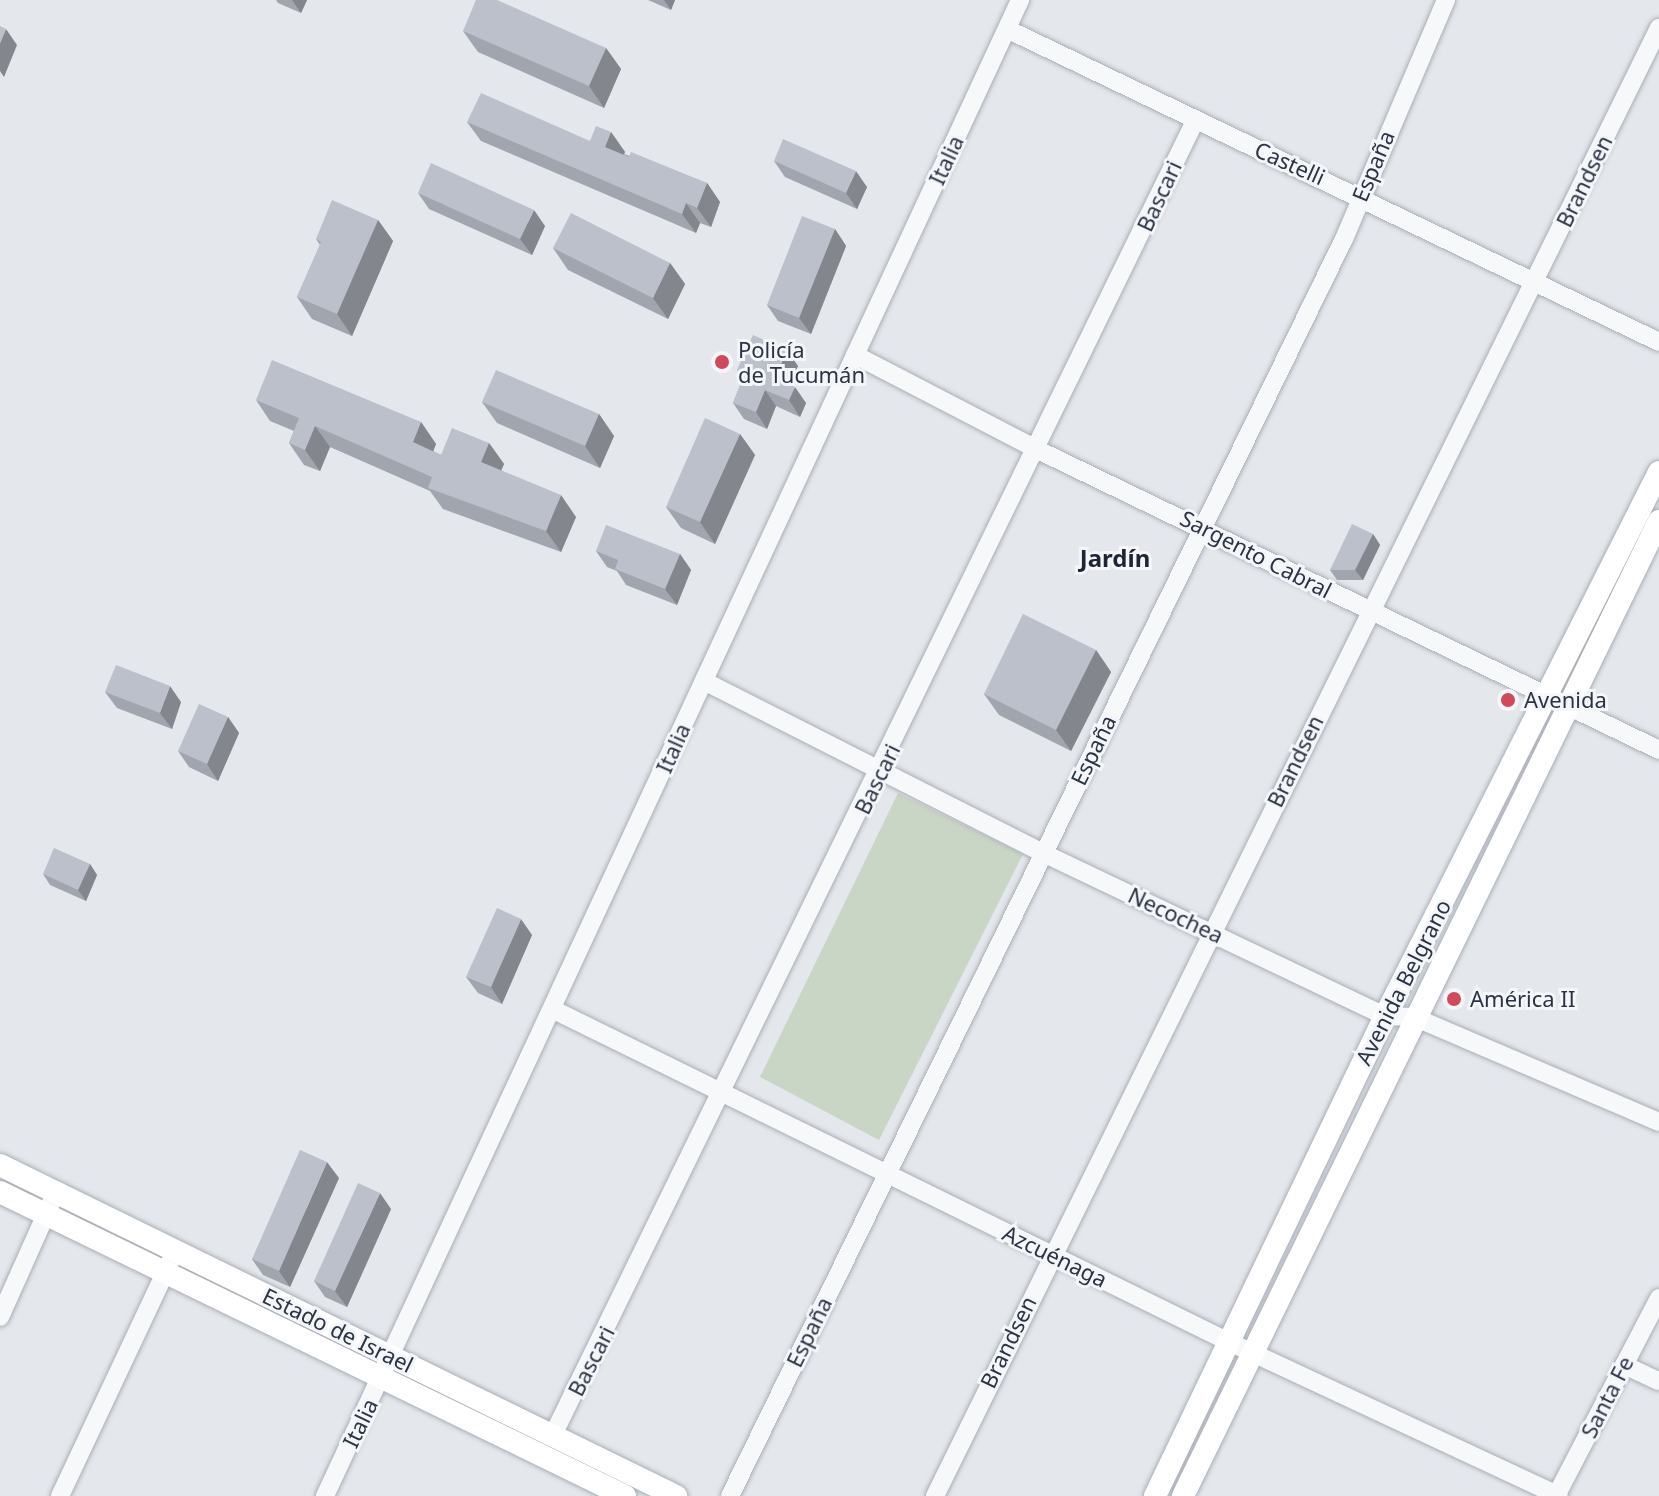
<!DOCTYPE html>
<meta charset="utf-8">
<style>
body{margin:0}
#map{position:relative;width:1659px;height:1496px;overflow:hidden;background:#e4e7ec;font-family:"Noto Sans",sans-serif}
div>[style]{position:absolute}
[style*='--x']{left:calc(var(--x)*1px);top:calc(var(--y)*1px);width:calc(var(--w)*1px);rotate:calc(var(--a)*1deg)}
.green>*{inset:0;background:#c9d6c5}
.roads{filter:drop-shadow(0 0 2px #a9aeb7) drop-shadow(0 0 2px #a9aeb7)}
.minor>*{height:18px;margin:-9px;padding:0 9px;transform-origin:9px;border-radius:9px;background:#f7f8fa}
.major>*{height:22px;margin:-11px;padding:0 11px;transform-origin:11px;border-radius:11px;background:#fff}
.wall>*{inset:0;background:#a1a5ae}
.shaded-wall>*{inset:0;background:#83868d}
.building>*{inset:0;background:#bbc0ca}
.dots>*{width:22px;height:22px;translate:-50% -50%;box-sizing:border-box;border:4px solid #f4f6f9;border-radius:50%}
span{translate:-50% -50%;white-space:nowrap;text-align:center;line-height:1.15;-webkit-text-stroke:6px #f4f6f9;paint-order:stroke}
.street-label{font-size:22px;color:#2b3445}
.poi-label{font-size:22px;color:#2b3445}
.left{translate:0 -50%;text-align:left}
.neighbourhood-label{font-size:24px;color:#1d2536;font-weight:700}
</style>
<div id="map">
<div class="green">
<div style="clip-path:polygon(898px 793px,1023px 854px,879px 1140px,760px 1077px)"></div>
</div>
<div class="roads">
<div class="minor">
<div style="--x:1007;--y:29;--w:723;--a:25.64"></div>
<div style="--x:855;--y:355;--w:206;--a:27.4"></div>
<div style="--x:1038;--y:450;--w:690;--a:25.78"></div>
<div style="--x:704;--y:681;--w:380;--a:26.9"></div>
<div style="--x:1043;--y:853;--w:379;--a:25.5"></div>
<div style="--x:1385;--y:1016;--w:29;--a:2"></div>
<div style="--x:1414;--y:1017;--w:267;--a:23.2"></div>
<div style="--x:554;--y:1010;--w:750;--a:26.19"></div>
<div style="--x:1227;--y:1341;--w:366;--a:25"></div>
<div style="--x:0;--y:1317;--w:137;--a:-65.9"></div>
<div style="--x:1624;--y:1365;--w:38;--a:25"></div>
<div style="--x:553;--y:1435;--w:1462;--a:-63.96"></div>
<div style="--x:60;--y:1496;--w:261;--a:-64.8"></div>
<div style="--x:325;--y:1496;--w:1650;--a:-65.08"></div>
<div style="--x:730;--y:1496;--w:1399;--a:-63.97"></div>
<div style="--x:1344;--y:239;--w:260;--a:-66.9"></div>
<div style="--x:935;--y:1496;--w:1637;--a:-63.75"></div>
<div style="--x:1556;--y:1496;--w:223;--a:-62.5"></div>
</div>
<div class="major">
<div style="--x:0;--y:1165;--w:753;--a:26.09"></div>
<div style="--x:0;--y:1192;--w:695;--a:25.94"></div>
<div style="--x:1155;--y:1496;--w:532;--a:-64.4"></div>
<div style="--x:1385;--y:1016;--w:609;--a:-63.27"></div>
<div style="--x:1183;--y:1496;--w:1085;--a:-63.98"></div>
</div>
</div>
<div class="wall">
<div style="clip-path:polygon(276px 0,307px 0,301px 13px,278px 3px)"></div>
<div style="clip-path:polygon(648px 0,675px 0,671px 10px)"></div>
<div style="clip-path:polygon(463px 31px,606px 48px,621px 69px,604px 108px,478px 52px)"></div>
<div style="clip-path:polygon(467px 122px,590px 141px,611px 132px,625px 152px,624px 154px,707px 183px,720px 202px,711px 227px,700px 223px,696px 233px,481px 141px)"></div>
<div style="clip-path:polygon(774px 161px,867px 187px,857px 209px,785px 177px)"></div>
<div style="clip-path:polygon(418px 193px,545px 226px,532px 255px,429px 209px)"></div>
<div style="clip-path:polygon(378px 220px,393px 241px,352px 336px,312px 319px,297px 297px,320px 245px,316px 239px)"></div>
<div style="clip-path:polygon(835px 229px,846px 246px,811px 334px,778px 321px,767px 305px)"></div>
<div style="clip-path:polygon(553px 248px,670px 263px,685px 284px,668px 319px,568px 270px)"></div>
<div style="clip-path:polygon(798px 366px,790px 385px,806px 403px,800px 417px,776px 406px,767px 429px,744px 419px,733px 403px,743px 378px,737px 370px)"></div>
<div style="clip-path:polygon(256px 400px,421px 422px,436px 444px,433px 451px,441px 455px,489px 443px,504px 464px,501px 470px,576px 517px,561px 552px,443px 509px,430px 491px,330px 447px,320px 471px,304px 465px,289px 443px,294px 431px,270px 421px)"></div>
<div style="clip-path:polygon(482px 402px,599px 414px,614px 436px,600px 468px,497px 423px)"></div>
<div style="clip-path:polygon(740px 434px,755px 455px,715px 544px,681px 528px,666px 507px)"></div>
<div style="clip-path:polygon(1373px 534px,1380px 545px,1363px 580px,1337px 580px,1330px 570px)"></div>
<div style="clip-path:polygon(596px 551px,680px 554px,691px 570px,677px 605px,626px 585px,617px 571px,607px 567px)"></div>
<div style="clip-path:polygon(1096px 650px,1111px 672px,1071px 751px,999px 715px,984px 694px)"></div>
<div style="clip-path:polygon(105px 692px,181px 702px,172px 729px,117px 708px)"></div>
<div style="clip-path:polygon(228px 717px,239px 733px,218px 781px,189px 767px,178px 751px)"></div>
<div style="clip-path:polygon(90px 864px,97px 875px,86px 901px,50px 885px,43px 874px)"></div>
<div style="clip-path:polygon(532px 935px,502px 1004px,478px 993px,466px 977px)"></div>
<div style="clip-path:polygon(339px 1178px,290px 1287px,263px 1275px,252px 1259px)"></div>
<div style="clip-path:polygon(391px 1209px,347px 1307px,325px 1297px,314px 1281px)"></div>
</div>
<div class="shaded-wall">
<div style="clip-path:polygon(292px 0,307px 0,301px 13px)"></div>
<div style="clip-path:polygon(664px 0,675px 0,671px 10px)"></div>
<div style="clip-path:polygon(6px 29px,17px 45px,4px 77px,0 71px,0 43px)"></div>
<div style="clip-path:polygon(606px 48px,621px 69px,604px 108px,589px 86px)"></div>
<div style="clip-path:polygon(611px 132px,625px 152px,619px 166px,605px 147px)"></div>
<div style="clip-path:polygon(856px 171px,867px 187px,857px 209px,846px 193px)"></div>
<div style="clip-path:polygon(707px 183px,720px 202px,711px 227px,697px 208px)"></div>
<div style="clip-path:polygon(686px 203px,700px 223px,696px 233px,682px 214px)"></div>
<div style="clip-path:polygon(534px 210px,545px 226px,532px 255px,520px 239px)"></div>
<div style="clip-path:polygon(378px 220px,393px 241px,352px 336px,337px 314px)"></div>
<div style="clip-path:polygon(835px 229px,846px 246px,811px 334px,799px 318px)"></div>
<div style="clip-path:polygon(670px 263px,685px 284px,668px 319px,653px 298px)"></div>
<div style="clip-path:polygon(787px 350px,798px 366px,786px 394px,775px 378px)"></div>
<div style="clip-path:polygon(795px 387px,806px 403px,800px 417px,789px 400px)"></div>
<div style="clip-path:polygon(765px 390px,776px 406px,767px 429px,756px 412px)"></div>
<div style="clip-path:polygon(599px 414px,614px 436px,600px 468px,585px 446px)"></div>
<div style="clip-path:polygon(421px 422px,436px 444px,428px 464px,413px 442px)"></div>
<div style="clip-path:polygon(315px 426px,330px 447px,320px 471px,305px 450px)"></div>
<div style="clip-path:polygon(740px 434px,755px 455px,715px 544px,700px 522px)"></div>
<div style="clip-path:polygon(489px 443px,504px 464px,496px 483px,481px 462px)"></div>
<div style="clip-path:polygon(561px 495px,576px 517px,561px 552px,546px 531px)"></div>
<div style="clip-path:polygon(1373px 534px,1380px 545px,1363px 580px,1355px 570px)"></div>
<div style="clip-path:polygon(680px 554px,691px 570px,677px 605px,665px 589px)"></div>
<div style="clip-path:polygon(1096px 650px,1111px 672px,1071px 751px,1056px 730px)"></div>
<div style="clip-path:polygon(170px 686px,181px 702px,172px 729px,160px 713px)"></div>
<div style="clip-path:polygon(228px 717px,239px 733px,218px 781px,207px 764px)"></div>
<div style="clip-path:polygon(90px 864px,97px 875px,86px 901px,78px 890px)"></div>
<div style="clip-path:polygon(521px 919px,532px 935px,502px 1004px,491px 987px)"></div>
<div style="clip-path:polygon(327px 1162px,339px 1178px,290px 1287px,279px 1271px)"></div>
<div style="clip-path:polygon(380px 1193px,391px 1209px,347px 1307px,335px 1291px)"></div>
</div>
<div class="building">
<div style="clip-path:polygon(476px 0,497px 0,606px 48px,589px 86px,463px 31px)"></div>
<div style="clip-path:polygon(0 26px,6px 29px,0 43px)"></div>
<div style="clip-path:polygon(481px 93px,590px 141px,596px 126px,611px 132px,605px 147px,629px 157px,631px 152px,707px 183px,697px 208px,686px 203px,682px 214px,467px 122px)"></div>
<div style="clip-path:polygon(783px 139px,856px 171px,846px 193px,774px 161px)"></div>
<div style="clip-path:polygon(431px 163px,534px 210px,520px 239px,418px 193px)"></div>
<div style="clip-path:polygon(332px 200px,378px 220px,337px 314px,297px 297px,321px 242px,316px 239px)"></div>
<div style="clip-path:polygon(571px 213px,670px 263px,653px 298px,553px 248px)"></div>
<div style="clip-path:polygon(802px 216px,835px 229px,799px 318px,767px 305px)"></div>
<div style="clip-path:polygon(753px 335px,787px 350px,775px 378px,795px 387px,789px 400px,765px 390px,756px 412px,733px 403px,745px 373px,737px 370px)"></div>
<div style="clip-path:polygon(272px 360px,421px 422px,413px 442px,441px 455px,452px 428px,489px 443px,481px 462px,561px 495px,546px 531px,428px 488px,432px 477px,315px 426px,305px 450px,289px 443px,299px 418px,256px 400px)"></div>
<div style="clip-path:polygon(496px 370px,599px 414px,585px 446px,482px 402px)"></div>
<div style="clip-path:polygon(705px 418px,740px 434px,700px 522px,666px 507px)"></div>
<div style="clip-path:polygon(1352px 524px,1373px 534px,1355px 570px,1330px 570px)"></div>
<div style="clip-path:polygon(606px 525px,680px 554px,665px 589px,615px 569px,618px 560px,596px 551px)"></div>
<div style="clip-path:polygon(1023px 614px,1096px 650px,1056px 730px,984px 694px)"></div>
<div style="clip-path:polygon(116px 665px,170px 686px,160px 713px,105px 692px)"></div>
<div style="clip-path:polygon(199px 704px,228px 717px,207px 764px,178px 751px)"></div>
<div style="clip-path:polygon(54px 848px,90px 864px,78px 890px,43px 874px)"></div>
<div style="clip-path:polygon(497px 908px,521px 919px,491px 987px,466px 977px)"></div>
<div style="clip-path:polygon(300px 1150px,327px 1162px,279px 1271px,252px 1259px)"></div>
<div style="clip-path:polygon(358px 1183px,380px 1193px,335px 1291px,314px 1281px)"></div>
</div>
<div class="dots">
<div style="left:722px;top:362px;background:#d1495b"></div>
<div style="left:1508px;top:700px;background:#d1495b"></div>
<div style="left:1454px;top:999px;background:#d1495b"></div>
</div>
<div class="street-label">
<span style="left:946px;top:160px;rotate:-65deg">Italia</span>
<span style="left:1290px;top:163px;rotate:24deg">Castelli</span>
<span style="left:1373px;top:166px;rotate:-67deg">España</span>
<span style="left:1584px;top:181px;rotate:-64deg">Brandsen</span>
<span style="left:1159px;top:196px;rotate:-65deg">Bascari</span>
<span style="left:1256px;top:554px;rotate:27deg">Sargento Cabral</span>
<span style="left:673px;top:748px;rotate:-66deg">Italia</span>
<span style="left:1093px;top:750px;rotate:-64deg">España</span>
<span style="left:1295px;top:761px;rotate:-64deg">Brandsen</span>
<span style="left:877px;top:779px;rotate:-64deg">Bascari</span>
<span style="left:1176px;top:915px;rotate:25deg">Necochea</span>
<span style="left:1403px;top:982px;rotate:-63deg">Avenida Belgrano</span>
<span style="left:1055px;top:1256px;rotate:26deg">Azcuénaga</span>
<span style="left:338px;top:1330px;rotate:26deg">Estado de Israel</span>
<span style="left:809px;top:1332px;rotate:-64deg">España</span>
<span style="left:1008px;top:1342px;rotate:-64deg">Brandsen</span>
<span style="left:591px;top:1361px;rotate:-63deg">Bascari</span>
<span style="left:1607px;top:1397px;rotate:-63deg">Santa Fe</span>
<span style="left:360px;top:1423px;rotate:-64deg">Italia</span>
</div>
<div class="poi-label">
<span class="left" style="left:738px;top:362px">Policía<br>de Tucumán</span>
<span class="left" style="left:1524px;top:700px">Avenida</span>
<span class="left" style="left:1470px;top:999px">América II</span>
</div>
<div class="neighbourhood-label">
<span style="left:1115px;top:558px">Jardín</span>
</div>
</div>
